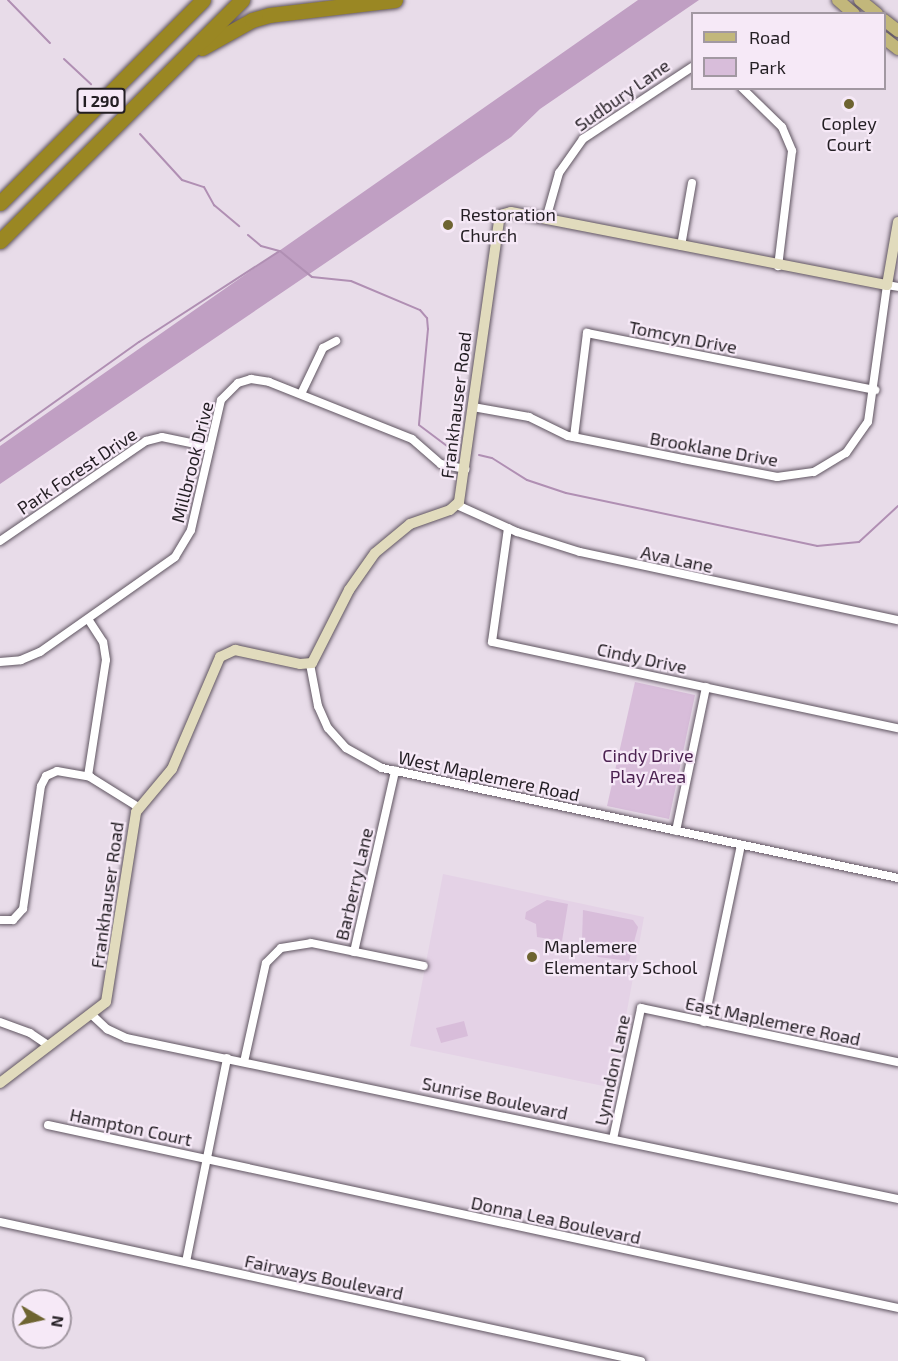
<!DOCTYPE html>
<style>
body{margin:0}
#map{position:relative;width:898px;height:1361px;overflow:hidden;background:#e8dce9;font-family:"Exo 2",sans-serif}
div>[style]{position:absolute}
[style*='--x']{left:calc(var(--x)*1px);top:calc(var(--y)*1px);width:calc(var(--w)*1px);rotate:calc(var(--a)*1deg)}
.built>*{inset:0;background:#e4d2e6}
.green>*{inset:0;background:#d8bdda}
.forest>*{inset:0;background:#c09fc3}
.stream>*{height:2px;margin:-1px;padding:0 1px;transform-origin:1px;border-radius:1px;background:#b08fb3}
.roads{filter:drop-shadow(0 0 2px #605561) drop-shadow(0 0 2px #605561)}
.street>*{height:8px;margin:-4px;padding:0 4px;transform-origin:4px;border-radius:4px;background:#fff}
.secondary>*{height:10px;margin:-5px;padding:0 5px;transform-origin:5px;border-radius:5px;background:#e1dbbd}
.primary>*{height:12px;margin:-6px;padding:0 6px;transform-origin:6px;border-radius:6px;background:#c2b77b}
.highway>*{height:15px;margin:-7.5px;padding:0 7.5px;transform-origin:7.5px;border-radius:7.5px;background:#9a8723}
.dots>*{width:16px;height:16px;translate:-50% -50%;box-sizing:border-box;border:3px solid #f6e9f7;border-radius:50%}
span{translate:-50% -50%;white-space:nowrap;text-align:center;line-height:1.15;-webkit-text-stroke:4.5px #f6e9f7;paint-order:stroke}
.shield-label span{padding:2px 4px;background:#f6e9f7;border:2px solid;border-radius:4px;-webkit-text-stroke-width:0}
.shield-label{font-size:16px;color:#231e23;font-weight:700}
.street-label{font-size:18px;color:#231e23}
.poi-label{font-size:18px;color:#231e23}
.left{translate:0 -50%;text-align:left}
.park-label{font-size:18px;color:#4c2251}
.legend{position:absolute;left:691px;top:12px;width:195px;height:78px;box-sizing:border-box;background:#f6e9f7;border:2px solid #a298a2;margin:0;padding:8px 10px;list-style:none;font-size:18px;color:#231e23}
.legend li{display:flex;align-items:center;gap:12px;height:30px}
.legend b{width:30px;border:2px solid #a298a2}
.north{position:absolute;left:12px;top:1289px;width:60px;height:60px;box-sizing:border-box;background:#f6e9f7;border:2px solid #a298a2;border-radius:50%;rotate:99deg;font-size:16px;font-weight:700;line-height:24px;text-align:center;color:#231e23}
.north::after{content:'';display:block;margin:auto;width:21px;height:27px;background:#6e6431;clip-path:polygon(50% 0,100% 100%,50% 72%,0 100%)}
</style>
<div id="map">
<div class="built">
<div style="clip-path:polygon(443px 874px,644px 917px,613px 1088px,410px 1046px)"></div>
</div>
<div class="green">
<div style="clip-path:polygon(635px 682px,695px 695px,669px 819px,607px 806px)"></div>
<div style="clip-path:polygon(547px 900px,568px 904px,562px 941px,537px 937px,536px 924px,525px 919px,526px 912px)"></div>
<div style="clip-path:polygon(583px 910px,633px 920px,638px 927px,629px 961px,598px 957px,582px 940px)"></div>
<div style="clip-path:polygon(464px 1021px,468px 1036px,441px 1043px,436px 1028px)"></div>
</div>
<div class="forest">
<div style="clip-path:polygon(638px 0,699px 0,540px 109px,511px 137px,0 484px,0 446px)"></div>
</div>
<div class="stream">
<div style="--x:8;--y:0;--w:60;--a:45.7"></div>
<div style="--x:64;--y:59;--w:37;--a:43"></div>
<div style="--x:140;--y:134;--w:62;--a:47.6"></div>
<div style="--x:182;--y:180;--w:23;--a:18"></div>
<div style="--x:204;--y:187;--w:21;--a:61"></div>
<div style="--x:214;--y:205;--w:33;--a:40"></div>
<div style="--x:248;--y:235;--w:17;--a:40"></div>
<div style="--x:261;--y:246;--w:20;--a:15"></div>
<div style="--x:280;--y:251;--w:41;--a:39.1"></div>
<div style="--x:312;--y:277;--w:39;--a:6"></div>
<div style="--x:351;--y:281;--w:75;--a:22.8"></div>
<div style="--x:420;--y:310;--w:11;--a:49"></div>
<div style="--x:427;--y:318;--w:11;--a:85"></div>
<div style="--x:428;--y:329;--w:96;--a:95.4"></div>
<div style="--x:419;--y:425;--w:45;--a:36.9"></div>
<div style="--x:0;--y:441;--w:171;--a:-35.5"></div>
<div style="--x:139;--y:342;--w:166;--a:-32.9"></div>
<div style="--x:479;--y:455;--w:13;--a:13"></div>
<div style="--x:492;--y:458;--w:41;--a:32.2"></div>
<div style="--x:527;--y:480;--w:41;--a:18.4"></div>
<div style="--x:566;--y:493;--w:257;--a:11.9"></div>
<div style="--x:817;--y:546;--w:42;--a:-5.4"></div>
<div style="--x:859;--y:542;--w:53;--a:-42.7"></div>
</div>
<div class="roads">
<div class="street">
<div style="--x:742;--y:88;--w:56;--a:44.3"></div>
<div style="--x:782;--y:127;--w:26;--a:67"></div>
<div style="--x:792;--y:151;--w:116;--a:96.9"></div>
<div style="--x:546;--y:219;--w:48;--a:-74.2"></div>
<div style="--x:559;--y:173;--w:42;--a:-54.8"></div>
<div style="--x:583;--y:139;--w:131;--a:-33.4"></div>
<div style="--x:681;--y:246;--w:64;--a:-80.1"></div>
<div style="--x:301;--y:394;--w:51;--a:-64.4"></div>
<div style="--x:323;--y:348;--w:15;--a:-28"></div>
<div style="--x:473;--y:407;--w:57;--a:10.1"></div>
<div style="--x:529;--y:417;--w:43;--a:26"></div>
<div style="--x:568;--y:436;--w:117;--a:11.3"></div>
<div style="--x:683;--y:459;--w:96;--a:10.8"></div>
<div style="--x:777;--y:477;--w:37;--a:-8"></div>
<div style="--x:814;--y:472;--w:37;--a:-31"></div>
<div style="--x:846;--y:453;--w:38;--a:-55"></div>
<div style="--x:868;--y:422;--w:138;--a:-82.1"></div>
<div style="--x:887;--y:285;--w:11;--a:10"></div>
<div style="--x:574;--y:437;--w:105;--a:-82.9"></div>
<div style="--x:587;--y:333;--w:294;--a:11.2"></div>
<div style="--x:457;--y:505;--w:66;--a:24.2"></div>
<div style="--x:517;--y:532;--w:66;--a:17.6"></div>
<div style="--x:580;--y:552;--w:325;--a:12.1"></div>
<div style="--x:508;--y:528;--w:115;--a:98"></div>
<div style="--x:492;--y:642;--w:415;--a:12"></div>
<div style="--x:0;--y:541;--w:177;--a:-34.4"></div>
<div style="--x:146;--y:441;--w:16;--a:-14"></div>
<div style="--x:162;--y:437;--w:49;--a:11.8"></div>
<div style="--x:0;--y:662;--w:21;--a:-5"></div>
<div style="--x:21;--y:660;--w:21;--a:-23"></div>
<div style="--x:40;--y:652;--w:165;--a:-35.1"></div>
<div style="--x:175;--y:557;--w:31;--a:-59"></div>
<div style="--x:191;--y:530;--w:133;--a:-77"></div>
<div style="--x:221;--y:400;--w:24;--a:-45"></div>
<div style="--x:238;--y:383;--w:14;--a:-17"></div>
<div style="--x:251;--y:379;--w:18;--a:9"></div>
<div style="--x:269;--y:382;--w:154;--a:21.7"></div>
<div style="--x:412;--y:439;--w:38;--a:41"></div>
<div style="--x:441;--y:464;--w:25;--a:12"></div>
<div style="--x:310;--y:664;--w:43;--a:79.2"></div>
<div style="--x:318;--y:706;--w:24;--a:66"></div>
<div style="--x:328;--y:728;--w:27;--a:48"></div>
<div style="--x:346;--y:748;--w:41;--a:29.1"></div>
<div style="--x:382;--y:768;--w:528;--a:12.03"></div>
<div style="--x:88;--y:776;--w:117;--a:-81.2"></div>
<div style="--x:106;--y:660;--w:18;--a:-99"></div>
<div style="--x:103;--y:642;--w:27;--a:-123"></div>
<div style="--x:676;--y:831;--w:147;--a:-78.2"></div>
<div style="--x:0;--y:920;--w:13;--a:0"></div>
<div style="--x:13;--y:920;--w:15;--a:-48"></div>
<div style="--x:23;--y:909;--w:124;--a:-81.7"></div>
<div style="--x:41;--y:786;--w:11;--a:-63"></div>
<div style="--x:46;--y:776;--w:12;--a:-24"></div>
<div style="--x:57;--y:771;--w:34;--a:10"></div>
<div style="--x:90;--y:777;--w:57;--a:32"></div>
<div style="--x:354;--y:952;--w:186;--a:-77.2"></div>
<div style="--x:92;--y:1015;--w:21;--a:43"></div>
<div style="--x:107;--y:1029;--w:21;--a:25"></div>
<div style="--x:126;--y:1038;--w:789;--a:11.78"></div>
<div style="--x:0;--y:1022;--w:32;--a:20"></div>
<div style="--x:30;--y:1033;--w:23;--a:34"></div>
<div style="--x:704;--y:1022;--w:181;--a:-78.2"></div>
<div style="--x:244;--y:1062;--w:101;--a:-77.5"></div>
<div style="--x:266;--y:963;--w:21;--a:-45"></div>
<div style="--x:281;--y:948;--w:30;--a:-9"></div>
<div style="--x:311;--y:943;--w:115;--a:11.5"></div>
<div style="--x:48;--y:1125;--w:869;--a:12.15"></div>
<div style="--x:613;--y:1139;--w:134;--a:-77.9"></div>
<div style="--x:641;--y:1008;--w:263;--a:11.9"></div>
<div style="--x:0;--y:1222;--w:656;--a:12.24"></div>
<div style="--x:186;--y:1262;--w:208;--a:-78.6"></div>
</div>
<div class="secondary">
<div style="--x:0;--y:1083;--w:133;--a:-37.4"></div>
<div style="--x:106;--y:1002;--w:192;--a:-81"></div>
<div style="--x:136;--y:812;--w:56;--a:-50.1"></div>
<div style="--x:172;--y:769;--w:122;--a:-66.8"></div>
<div style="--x:220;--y:657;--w:17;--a:-25"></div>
<div style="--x:235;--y:650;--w:66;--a:12.2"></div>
<div style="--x:300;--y:664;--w:12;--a:-5"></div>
<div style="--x:312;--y:663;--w:82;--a:-63.1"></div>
<div style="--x:349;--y:590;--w:45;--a:-54.9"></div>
<div style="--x:375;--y:553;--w:45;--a:-39.6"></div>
<div style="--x:410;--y:524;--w:42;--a:-19.3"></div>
<div style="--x:450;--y:510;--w:12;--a:-42"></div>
<div style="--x:459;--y:502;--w:290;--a:-81.9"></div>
<div style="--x:500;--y:215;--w:11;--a:-15"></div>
<div style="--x:511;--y:212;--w:383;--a:11"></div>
<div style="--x:887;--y:285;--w:64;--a:-80.1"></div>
</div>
<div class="primary">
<div style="--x:838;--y:0;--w:21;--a:41"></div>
<div style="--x:860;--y:0;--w:22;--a:39"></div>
<div style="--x:884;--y:20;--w:18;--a:38"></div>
<div style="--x:884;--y:38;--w:18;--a:38"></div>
</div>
<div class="highway">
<div style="--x:202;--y:48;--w:57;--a:-29.2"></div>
<div style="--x:252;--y:20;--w:18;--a:-16"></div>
<div style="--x:269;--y:15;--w:127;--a:-6.8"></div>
<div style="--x:0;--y:203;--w:287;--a:-45"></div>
<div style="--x:0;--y:241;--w:342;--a:-44.9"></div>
</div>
</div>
<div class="dots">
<div style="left:849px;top:104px;background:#6e6431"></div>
<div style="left:448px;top:225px;background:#6e6431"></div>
<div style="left:532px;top:957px;background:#6e6431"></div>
</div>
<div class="shield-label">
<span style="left:101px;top:101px">I 290</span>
</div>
<div class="street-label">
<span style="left:622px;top:95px;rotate:-35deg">Sudbury Lane</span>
<span style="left:683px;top:337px;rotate:11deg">Tomcyn Drive</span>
<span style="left:456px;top:405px;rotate:-83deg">Frankhauser Road</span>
<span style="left:714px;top:449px;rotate:10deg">Brooklane Drive</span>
<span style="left:192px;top:462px;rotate:-76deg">Millbrook Drive</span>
<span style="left:77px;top:471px;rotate:-34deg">Park Forest Drive</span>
<span style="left:677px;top:559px;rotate:12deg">Ava Lane</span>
<span style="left:642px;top:658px;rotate:12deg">Cindy Drive</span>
<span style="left:489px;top:776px;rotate:12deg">West Maplemere Road</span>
<span style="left:354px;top:884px;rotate:-77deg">Barberry Lane</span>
<span style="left:107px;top:895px;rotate:-82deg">Frankhauser Road</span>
<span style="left:773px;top:1021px;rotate:12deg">East Maplemere Road</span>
<span style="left:612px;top:1070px;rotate:-78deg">Lynndon Lane</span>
<span style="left:495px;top:1098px;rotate:12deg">Sunrise Boulevard</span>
<span style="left:131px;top:1127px;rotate:12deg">Hampton Court</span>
<span style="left:556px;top:1220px;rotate:12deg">Donna Lea Boulevard</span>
<span style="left:324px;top:1277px;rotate:12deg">Fairways Boulevard</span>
</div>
<div class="poi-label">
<span style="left:849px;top:134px">Copley<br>Court</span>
<span class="left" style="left:460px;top:225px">Restoration<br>Church</span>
<span class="left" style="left:544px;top:957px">Maplemere<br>Elementary School</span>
</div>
<div class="park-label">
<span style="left:648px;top:766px">Cindy Drive<br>Play Area</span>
</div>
<ul class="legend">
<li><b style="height:8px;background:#c2b77b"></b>Road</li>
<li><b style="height:16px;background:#d8bdda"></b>Park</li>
</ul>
<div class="north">N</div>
</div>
